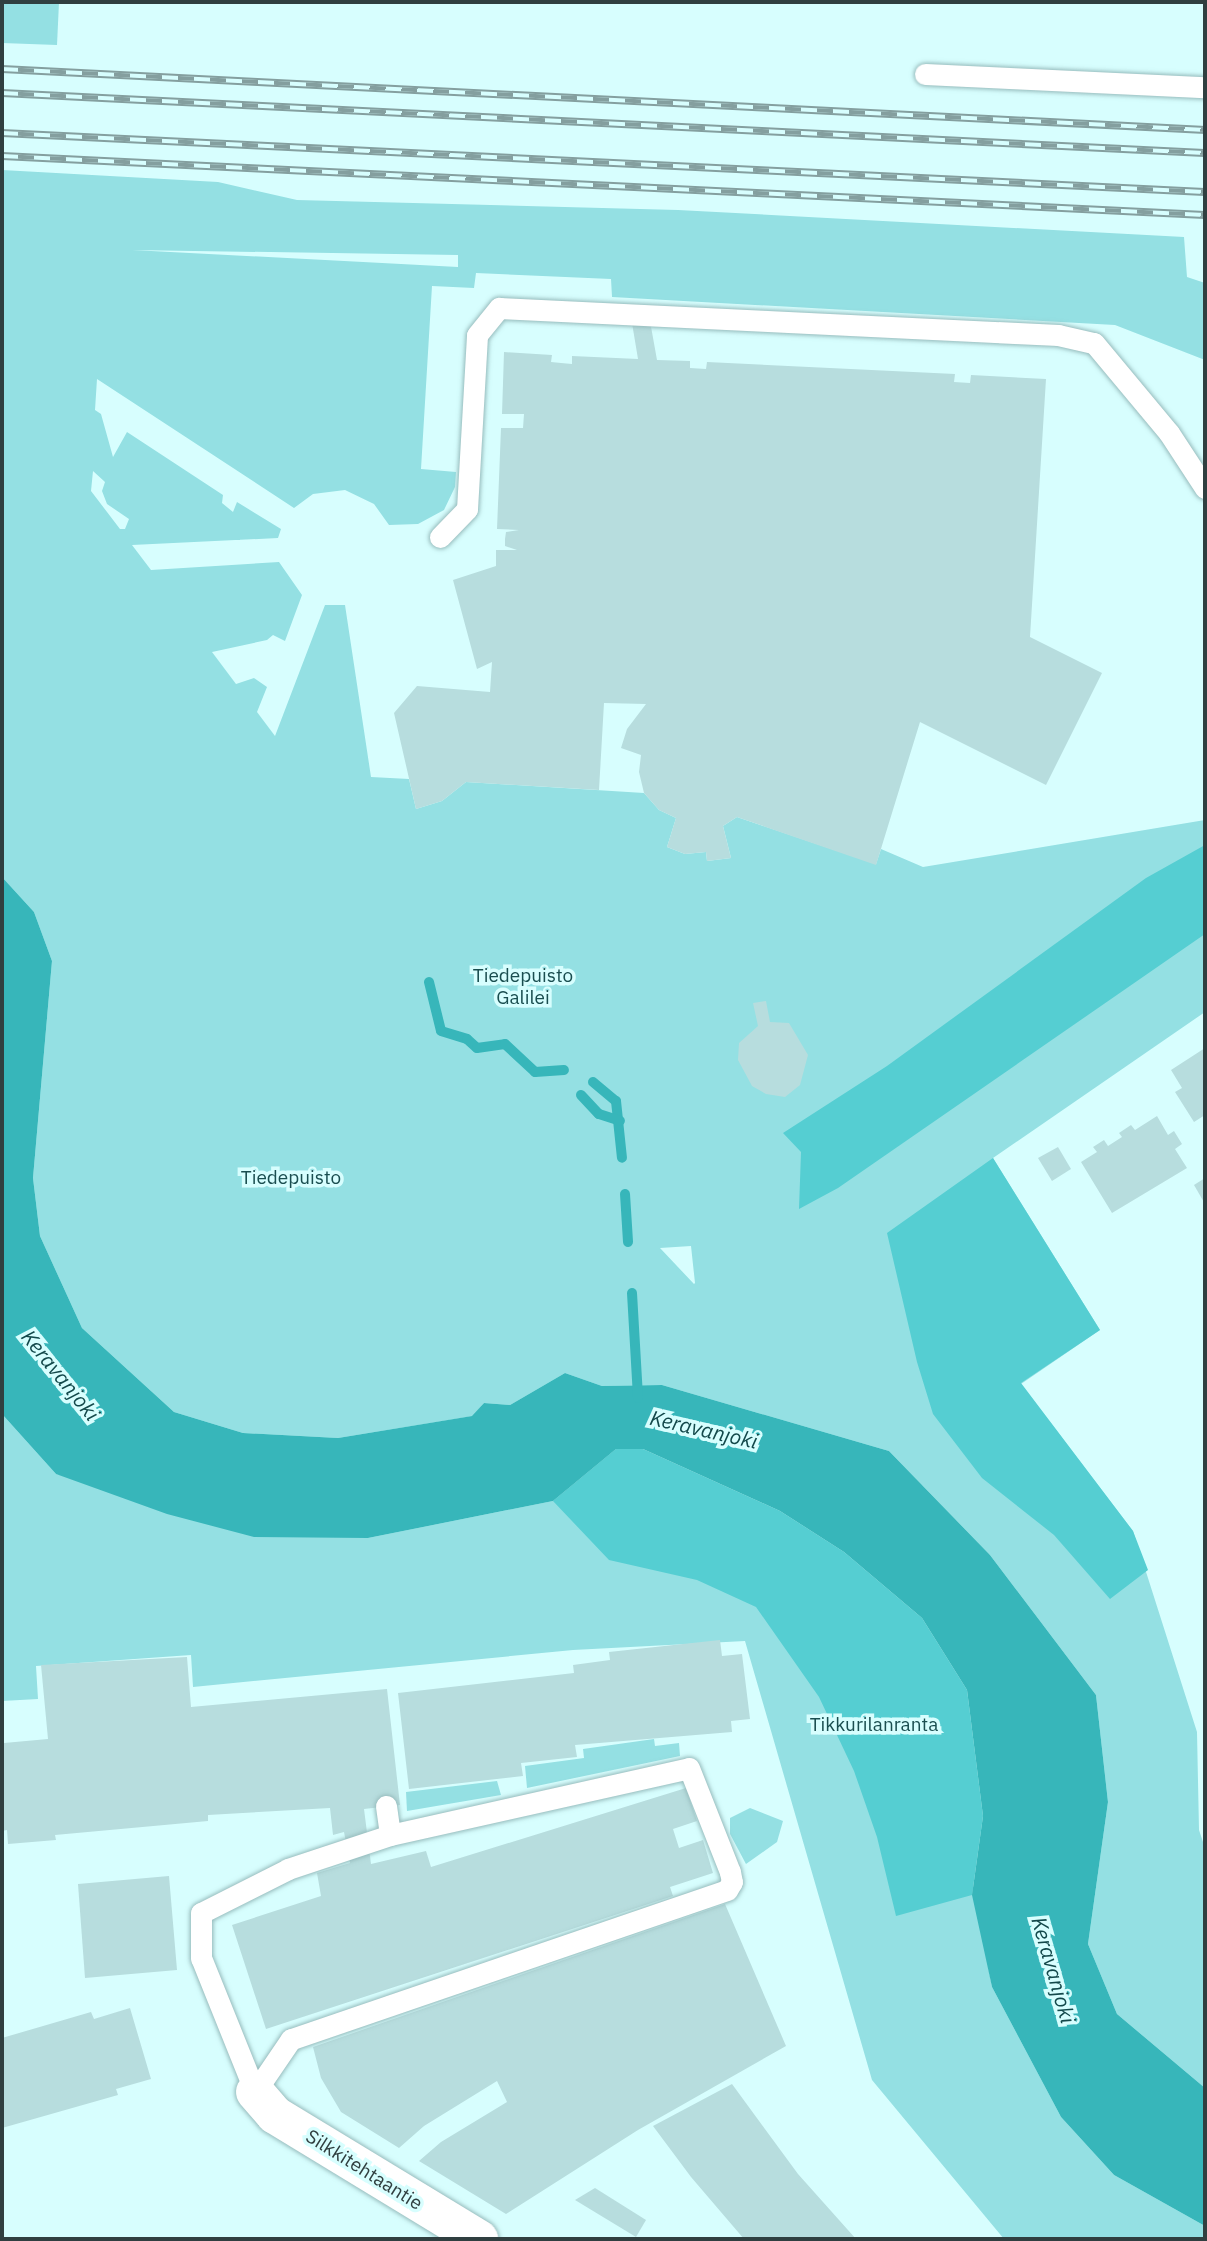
<!DOCTYPE html>
<style>
body{margin:0}
#map{position:relative;width:1207px;height:2241px;overflow:hidden;background:#d7fefe;font-family:"IBM Plex Sans",sans-serif}
div>[style]{position:absolute}
[style*='--x']{left:calc(var(--x)*1px);top:calc(var(--y)*1px);width:calc(var(--w)*1px);rotate:calc(var(--a)*1deg)}
.green>*{inset:0;background:#94e0e3}
.forest>*{inset:0;background:#55ced2}
.water>*{inset:0;background:#37b6ba}
.stream>*{height:10px;margin:-5px;padding:0 5px;transform-origin:5px;border-radius:5px;background:#37b6ba}
.building>*{inset:0;background:#b7ddde}
.roads{filter:drop-shadow(0 0 2px #97bcbd) drop-shadow(0 0 2px #97bcbd)}
.lane>*{height:21px;margin:-10.5px;padding:0 10.5px;transform-origin:10.5px;border-radius:10.5px;background:#fff}
.street>*{height:38px;margin:-19px;padding:0 19px;transform-origin:19px;border-radius:19px;background:#fff}
.rail>*{height:8px;margin-top:-4px;transform-origin:0;background:repeating-linear-gradient(90deg,#d7fefe 0 16px,#849f9f 0 32px);box-sizing:border-box;border-block:2px solid #849f9f}
span{translate:-50% -50%;white-space:nowrap;text-align:center;line-height:1.15;-webkit-text-stroke:7px #d7fefe;paint-order:stroke}
.park-label{font-size:19px;color:#1a4e50}
.street-label{font-size:19px;color:#303f40}
.water-label{font-size:21px;color:#13494b;font-style:italic}
.frame{position:absolute;inset:0;border:4px solid #303f40;pointer-events:none}
</style>
<div id="map">
<div class="green">
<div style="clip-path:polygon(2px 2px,59px 2px,57px 45px,2px 43px)"></div>
<div style="clip-path:polygon(evenodd,2px 170px,218px 182px,297px 200px,678px 210px,1184px 237px,1187px 277px,1205px 283px,1205px 360px,1115px 325px,612px 297px,611px 279px,476px 273px,474px 288px,432px 286px,421px 469px,456px 472px,455px 487px,444px 510px,418px 524px,389px 525px,374px 504px,345px 490px,313px 494px,294px 508px,97px 379px,95px 410px,101px 414px,113px 457px,127px 432px,223px 495px,222px 503px,233px 512px,237px 502px,281px 529px,278px 538px,132px 545px,151px 570px,279px 562px,302px 595px,285px 641px,273px 635px,267px 640px,212px 652px,236px 684px,254px 678px,267px 687px,257px 712px,275px 736px,325px 605px,345px 605px,371px 777px,409px 779px,416px 809px,442px 801px,466px 782px,644px 793px,659px 810px,676px 818px,667px 847px,685px 854px,706px 852px,707px 861px,731px 858px,723px 826px,737px 817px,876px 864px,881px 849px,923px 867px,1205px 820px,1205px 1012px,993px 1158px,1100px 1330px,1021px 1384px,1133px 1531px,1197px 1732px,1199px 1830px,1205px 1848px,1205px 2088px,1117px 2014px,1088px 1944px,1108px 1802px,1096px 1695px,990px 1555px,889px 1451px,662px 1385px,602px 1386px,565px 1373px,510px 1405px,484px 1403px,473px 1416px,338px 1438px,243px 1433px,174px 1412px,82px 1328px,40px 1236px,33px 1178px,52px 961px,34px 912px,2px 877px,2px 170px,132px 250px,458px 255px,458px 267px,132px 250px,2px 170px,93px 471px,105px 482px,102px 491px,107px 504px,129px 519px,125px 529px,120px 529px,91px 491px,93px 471px,2px 170px,691px 1246px,695px 1283px,694px 1284px,660px 1248px,691px 1246px)"></div>
<div style="clip-path:polygon(2px 1414px,56px 1474px,368px 1538px,553px 1501px,616px 1449px,922px 1618px,992px 1987px,1061px 2117px,1114px 2175px,1205px 2226px,1205px 2239px,1004px 2239px,872px 2080px,745px 1641px,573px 1650px,193px 1687px,191px 1655px,36px 1666px,38px 1699px,2px 1701px)"></div>
<div style="clip-path:polygon(654px 1739px,655px 1746px,679px 1743px,680px 1756px,527px 1788px,525px 1766px,584px 1758px,583px 1749px)"></div>
<div style="clip-path:polygon(497px 1781px,501px 1795px,407px 1811px,406px 1792px)"></div>
<div style="clip-path:polygon(750px 1808px,783px 1821px,777px 1842px,746px 1864px,730px 1834px,730px 1818px)"></div>
</div>
<div class="forest">
<div style="clip-path:polygon(1205px 845px,1205px 934px,838px 1188px,799px 1209px,801px 1152px,783px 1133px,887px 1066px,1146px 878px)"></div>
<div style="clip-path:polygon(993px 1158px,1100px 1330px,1021px 1383px,1133px 1531px,1148px 1570px,1110px 1599px,1054px 1535px,982px 1478px,933px 1414px,917px 1362px,887px 1233px)"></div>
<div style="clip-path:polygon(616px 1449px,643px 1449px,780px 1511px,844px 1552px,922px 1618px,967px 1690px,983px 1816px,972px 1895px,896px 1916px,877px 1837px,854px 1771px,819px 1697px,756px 1607px,697px 1580px,609px 1560px,553px 1501px)"></div>
</div>
<div class="water">
<div style="clip-path:polygon(2px 877px,34px 912px,52px 961px,33px 1178px,40px 1236px,82px 1328px,174px 1412px,243px 1433px,338px 1438px,472px 1416px,484px 1403px,510px 1405px,565px 1373px,602px 1386px,662px 1385px,889px 1451px,990px 1555px,1096px 1695px,1108px 1802px,1088px 1944px,1117px 2014px,1205px 2088px,1205px 2226px,1114px 2175px,1061px 2117px,992px 1987px,972px 1895px,983px 1816px,967px 1690px,922px 1618px,844px 1552px,780px 1511px,643px 1449px,616px 1449px,553px 1501px,368px 1538px,254px 1537px,167px 1514px,56px 1474px,2px 1414px)"></div>
</div>
<div class="stream">
<div style="--x:429;--y:982;--w:50;--a:76.2"></div>
<div style="--x:441;--y:1031;--w:27;--a:17"></div>
<div style="--x:467;--y:1039;--w:13;--a:42"></div>
<div style="--x:477;--y:1048;--w:28;--a:-8"></div>
<div style="--x:505;--y:1044;--w:41;--a:43"></div>
<div style="--x:535;--y:1072;--w:29;--a:-4"></div>
<div style="--x:593;--y:1082;--w:30;--a:40"></div>
<div style="--x:616;--y:1101;--w:57;--a:84"></div>
<div style="--x:581;--y:1095;--w:26;--a:47"></div>
<div style="--x:599;--y:1114;--w:22;--a:18"></div>
<div style="--x:625;--y:1194;--w:48;--a:86.4"></div>
<div style="--x:632;--y:1293;--w:105;--a:86.7"></div>
</div>
<div class="building">
<div style="clip-path:polygon(650px 321px,657px 360px,690px 361px,690px 368px,706px 369px,707px 362px,955px 374px,954px 382px,970px 383px,971px 375px,1046px 379px,1030px 637px,1102px 673px,1046px 785px,920px 722px,876px 865px,737px 817px,723px 826px,731px 858px,707px 861px,706px 852px,685px 854px,667px 847px,676px 818px,659px 810px,644px 793px,639px 772px,641px 755px,621px 748px,627px 729px,646px 704px,604px 703px,599px 790px,466px 782px,442px 801px,416px 809px,394px 713px,417px 686px,490px 692px,492px 662px,477px 669px,453px 580px,496px 566px,496px 550px,517px 550px,505px 546px,505px 539px,506px 532px,519px 530px,497px 529px,501px 428px,523px 428px,524px 414px,502px 414px,504px 352px,552px 355px,551px 362px,561px 363px,572px 364px,572px 356px,638px 359px,632px 323px)"></div>
<div style="clip-path:polygon(766px 1001px,770px 1022px,789px 1023px,808px 1055px,800px 1085px,785px 1097px,766px 1094px,752px 1086px,738px 1060px,739px 1043px,758px 1026px,753px 1003px)"></div>
<div style="clip-path:polygon(1205px 1048px,1205px 1115px,1194px 1122px,1175px 1092px,1182px 1088px,1171px 1070px)"></div>
<div style="clip-path:polygon(1157px 1116px,1168px 1135px,1174px 1131px,1182px 1144px,1175px 1149px,1187px 1168px,1112px 1213px,1081px 1162px,1097px 1152px,1093px 1147px,1104px 1140px,1108px 1146px,1122px 1137px,1119px 1133px,1131px 1125px,1135px 1130px)"></div>
<div style="clip-path:polygon(1058px 1147px,1071px 1169px,1052px 1181px,1038px 1158px)"></div>
<div style="clip-path:polygon(1205px 1178px,1205px 1204px,1194px 1185px)"></div>
<div style="clip-path:polygon(720px 1640px,722px 1656px,742px 1654px,750px 1719px,731px 1721px,732px 1732px,575px 1745px,577px 1757px,521px 1763px,523px 1776px,409px 1789px,398px 1693px,574px 1673px,573px 1665px,610px 1660px,609px 1652px)"></div>
<div style="clip-path:polygon(187px 1657px,191px 1707px,387px 1689px,400px 1805px,364px 1809px,371px 1864px,426px 1851px,431px 1867px,686px 1788px,697px 1821px,673px 1829px,679px 1848px,703px 1840px,713px 1873px,670px 1887px,673px 1896px,266px 2029px,232px 1925px,321px 1896px,317px 1873px,350px 1863px,344px 1832px,333px 1835px,330px 1808px,208px 1815px,208px 1821px,55px 1835px,56px 1840px,8px 1844px,7px 1830px,2px 1831px,4px 1743px,48px 1739px,41px 1665px)"></div>
<div style="clip-path:polygon(169px 1876px,177px 1970px,85px 1978px,78px 1884px)"></div>
<div style="clip-path:polygon(725px 1904px,786px 2046px,638px 2130px,506px 2214px,419px 2161px,441px 2142px,507px 2102px,497px 2081px,424px 2126px,399px 2148px,341px 2112px,321px 2078px,313px 2047px)"></div>
<div style="clip-path:polygon(130px 2008px,151px 2079px,116px 2089px,118px 2095px,2px 2128px,2px 2038px,91px 2012px,94px 2019px)"></div>
<div style="clip-path:polygon(732px 2084px,798px 2174px,856px 2239px,744px 2239px,691px 2177px,653px 2126px)"></div>
<div style="clip-path:polygon(595px 2188px,646px 2220px,636px 2237px,575px 2200px)"></div>
</div>
<div class="roads">
<div class="lane">
<div style="--x:925;--y:74;--w:280;--a:2.7"></div>
<div style="--x:440;--y:537;--w:39;--a:-46"></div>
<div style="--x:467;--y:509;--w:174;--a:-86.7"></div>
<div style="--x:477;--y:335;--w:35;--a:-51"></div>
<div style="--x:499;--y:308;--w:560;--a:2.77"></div>
<div style="--x:1058;--y:335;--w:37;--a:13"></div>
<div style="--x:1094;--y:343;--w:117;--a:50.2"></div>
<div style="--x:1169;--y:433;--w:66;--a:56.8"></div>
<div style="--x:689;--y:1768;--w:112;--a:68.5"></div>
<div style="--x:730;--y:1872;--w:10;--a:79"></div>
<div style="--x:732;--y:1882;--w:9;--a:122"></div>
<div style="--x:727;--y:1890;--w:461;--a:161.1"></div>
<div style="--x:291;--y:2039;--w:64;--a:124.2"></div>
<div style="--x:255;--y:2092;--w:144;--a:-111.9"></div>
<div style="--x:201;--y:1958;--w:45;--a:-90"></div>
<div style="--x:201;--y:1913;--w:97;--a:-26.8"></div>
<div style="--x:288;--y:1869;--w:108;--a:-18.4"></div>
<div style="--x:390;--y:1835;--w:306;--a:-12.6"></div>
<div style="--x:386;--y:1806;--w:29;--a:82"></div>
</div>
<div class="street">
<div style="--x:255;--y:2092;--w:30;--a:49"></div>
<div style="--x:275;--y:2115;--w:239;--a:31.3"></div>
</div>
</div>
<div class="rail">
<div style="--x:2;--y:69;--w:1205;--a:2.9"></div>
<div style="--x:2;--y:93;--w:1204;--a:2.86"></div>
<div style="--x:2;--y:133;--w:1204;--a:2.81"></div>
<div style="--x:2;--y:156;--w:1204;--a:2.81"></div>
</div>
<div class="park-label">
<span style="left:523px;top:987px">Tiedepuisto<br>Galilei</span>
<span style="left:291px;top:1178px">Tiedepuisto</span>
<span style="left:874px;top:1725px">Tikkurilanranta</span>
</div>
<div class="street-label">
<span style="left:364px;top:2170px;rotate:32deg">Silkkitehtaantie</span>
</div>
<div class="water-label">
<span style="left:61px;top:1375px;rotate:51deg">Keravanjoki</span>
<span style="left:704px;top:1429px;rotate:13deg">Keravanjoki</span>
<span style="left:1054px;top:1970px;rotate:74deg">Keravanjoki</span>
</div>
<div class="frame"></div>
</div>
